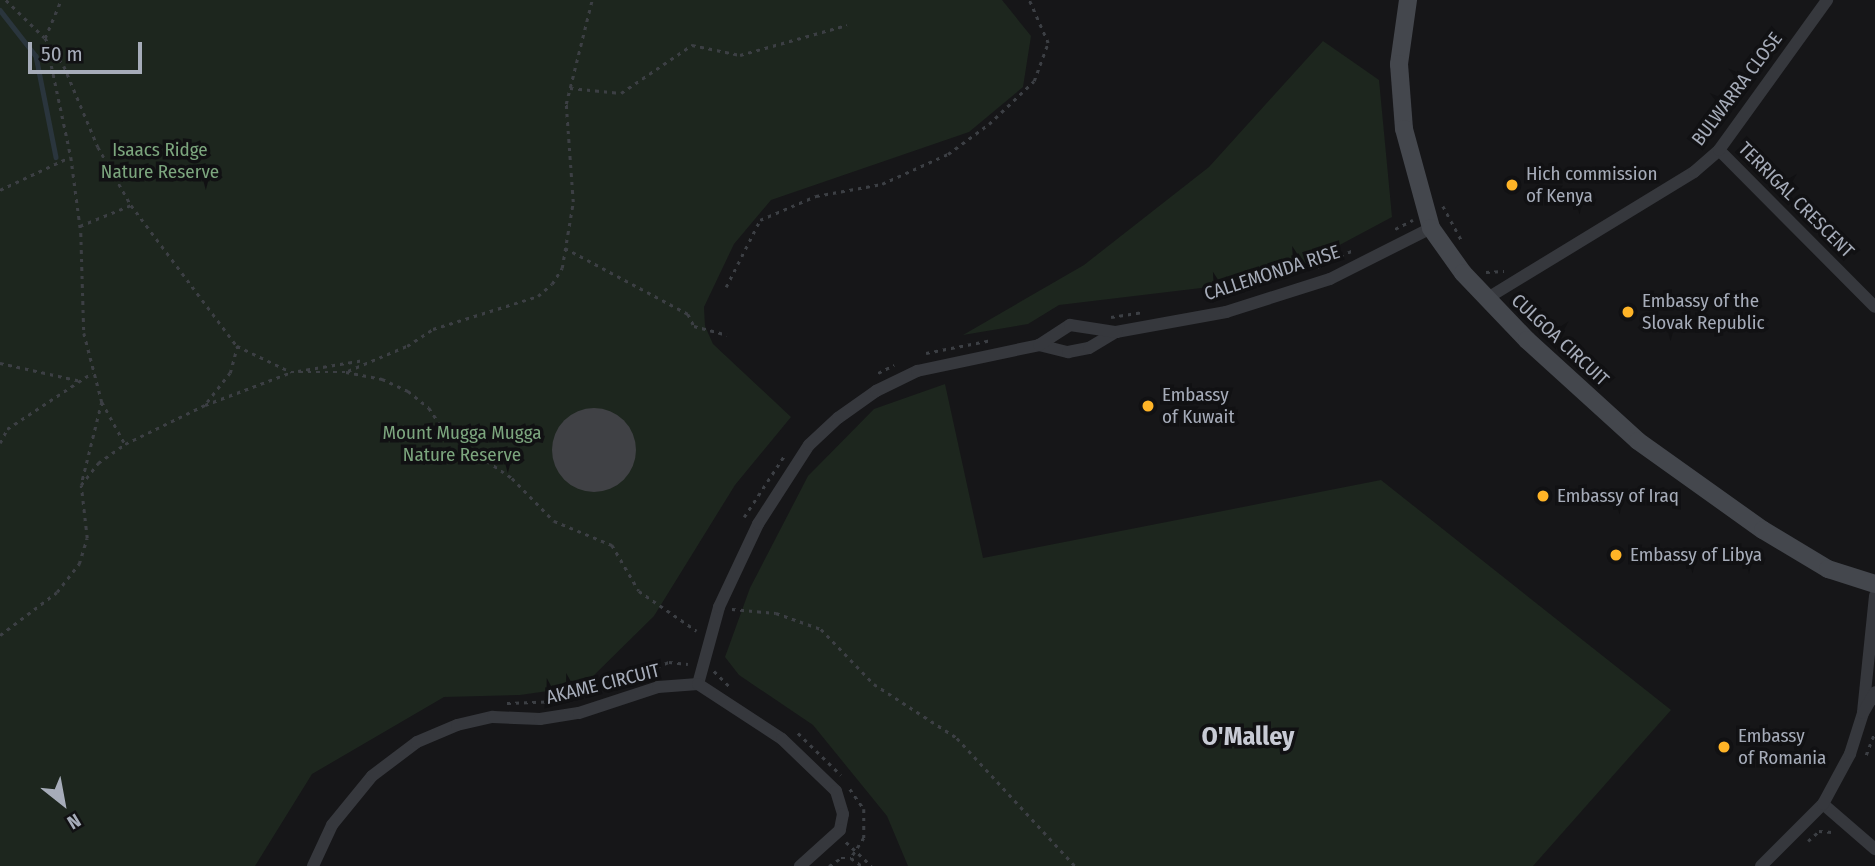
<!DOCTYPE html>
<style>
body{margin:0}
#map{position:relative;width:1875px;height:866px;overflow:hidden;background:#161618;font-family:"Fira Sans Condensed",sans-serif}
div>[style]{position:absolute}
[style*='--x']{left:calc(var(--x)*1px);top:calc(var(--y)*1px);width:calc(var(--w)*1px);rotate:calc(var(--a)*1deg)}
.green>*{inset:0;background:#1d261e}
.stream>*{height:4.5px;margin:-2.25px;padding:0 2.25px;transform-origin:2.25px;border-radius:2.25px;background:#2a353d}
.building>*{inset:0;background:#404145}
.round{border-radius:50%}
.path>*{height:2.5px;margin-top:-1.25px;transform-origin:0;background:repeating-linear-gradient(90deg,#3c3f44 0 3.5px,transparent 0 8.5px)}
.street>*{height:12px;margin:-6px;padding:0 6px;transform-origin:6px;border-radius:6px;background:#36383d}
.secondary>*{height:18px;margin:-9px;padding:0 9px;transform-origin:9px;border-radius:9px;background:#44474d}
.dots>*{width:19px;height:19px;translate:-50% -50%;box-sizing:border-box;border:4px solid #111113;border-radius:50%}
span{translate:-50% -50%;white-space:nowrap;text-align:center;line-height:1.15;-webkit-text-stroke:7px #111113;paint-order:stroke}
.street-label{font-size:19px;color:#a6acb9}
.park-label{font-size:19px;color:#7ca67e}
.poi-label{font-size:19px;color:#a6acb9}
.left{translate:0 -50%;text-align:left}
.district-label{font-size:26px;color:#c8cbd5;font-weight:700}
.north{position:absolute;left:28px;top:768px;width:70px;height:70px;-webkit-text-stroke:5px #111113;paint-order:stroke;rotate:149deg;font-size:19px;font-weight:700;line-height:28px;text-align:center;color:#a6acb9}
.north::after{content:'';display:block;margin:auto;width:24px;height:32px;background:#a6acb9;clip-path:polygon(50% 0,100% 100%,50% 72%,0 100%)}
.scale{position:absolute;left:28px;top:42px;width:114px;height:32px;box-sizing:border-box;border:4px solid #a6acb9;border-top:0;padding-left:9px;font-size:21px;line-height:24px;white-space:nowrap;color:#a6acb9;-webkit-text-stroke:5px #111113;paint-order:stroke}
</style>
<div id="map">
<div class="green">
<div style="clip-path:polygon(0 0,1002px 0,1031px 36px,1023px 87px,969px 132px,771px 200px,734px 244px,704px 307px,705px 326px,713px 344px,791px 417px,735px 485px,654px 616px,583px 686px,520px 695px,444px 697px,312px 774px,255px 866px,0 866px)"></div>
<div style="clip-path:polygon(1323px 41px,1379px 80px,1392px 217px,1276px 279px,1059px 305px,1028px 324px,963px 335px,1084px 265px,1209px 167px)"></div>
<div style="clip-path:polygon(945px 384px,983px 558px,1381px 480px,1671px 710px,1533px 866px,908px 866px,887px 816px,813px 725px,739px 675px,725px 657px,750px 588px,808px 476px,874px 409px)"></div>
</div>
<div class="stream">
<div style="--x:0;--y:10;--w:58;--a:52"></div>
<div style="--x:36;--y:56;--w:103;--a:78.8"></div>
</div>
<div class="building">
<div class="round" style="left:552px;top:408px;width:84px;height:84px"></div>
</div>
<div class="path">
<div style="--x:6;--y:0;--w:54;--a:44.3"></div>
<div style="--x:45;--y:38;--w:34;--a:56"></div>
<div style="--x:64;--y:66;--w:88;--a:67.2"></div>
<div style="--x:98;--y:147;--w:67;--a:60.4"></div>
<div style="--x:131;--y:205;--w:176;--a:53.1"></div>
<div style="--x:237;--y:346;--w:60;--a:25.7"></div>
<div style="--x:291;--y:372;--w:55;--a:0"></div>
<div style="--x:346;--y:372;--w:37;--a:11"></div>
<div style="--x:382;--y:379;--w:29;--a:25"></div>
<div style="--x:408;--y:391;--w:27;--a:39"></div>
<div style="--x:429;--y:408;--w:29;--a:56"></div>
<div style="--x:445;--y:432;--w:81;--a:34.5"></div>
<div style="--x:512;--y:478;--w:60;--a:45.7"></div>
<div style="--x:554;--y:521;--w:63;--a:22.5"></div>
<div style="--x:612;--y:545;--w:53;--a:59.6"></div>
<div style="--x:639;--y:591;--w:70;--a:34.6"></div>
<div style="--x:45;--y:38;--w:41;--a:-67.2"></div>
<div style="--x:48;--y:49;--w:110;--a:78"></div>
<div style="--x:71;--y:157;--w:77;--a:82.5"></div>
<div style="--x:81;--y:233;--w:100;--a:88.3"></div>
<div style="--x:84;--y:333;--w:71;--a:75.4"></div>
<div style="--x:102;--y:402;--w:82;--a:104"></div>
<div style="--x:570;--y:88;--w:51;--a:5.6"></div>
<div style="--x:621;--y:93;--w:86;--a:-34.1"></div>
<div style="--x:692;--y:45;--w:49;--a:11.8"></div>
<div style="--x:740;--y:55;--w:111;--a:-15.7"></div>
<div style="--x:0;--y:190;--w:77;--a:-25.2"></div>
<div style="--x:1443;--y:206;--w:42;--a:61.6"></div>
<div style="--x:80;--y:226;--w:55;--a:-22.4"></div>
<div style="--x:1395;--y:229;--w:20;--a:-27"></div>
<div style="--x:565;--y:248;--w:140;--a:28.2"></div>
<div style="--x:688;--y:314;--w:13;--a:63"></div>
<div style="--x:694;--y:326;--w:34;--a:15"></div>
<div style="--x:1317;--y:267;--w:38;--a:-25"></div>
<div style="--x:1486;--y:272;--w:18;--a:-3"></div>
<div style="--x:726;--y:287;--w:75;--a:-63.1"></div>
<div style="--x:760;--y:220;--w:61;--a:-23.2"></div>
<div style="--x:816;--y:196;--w:67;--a:-10.3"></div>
<div style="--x:882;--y:184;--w:72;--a:-24.4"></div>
<div style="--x:948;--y:154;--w:51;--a:-36.2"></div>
<div style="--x:989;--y:124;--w:62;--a:-43.7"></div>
<div style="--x:1034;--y:81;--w:40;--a:-69.8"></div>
<div style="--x:1048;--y:43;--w:47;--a:-113.8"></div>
<div style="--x:1111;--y:317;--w:31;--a:-9"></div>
<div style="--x:926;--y:353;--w:67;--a:-11.1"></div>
<div style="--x:0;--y:363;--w:83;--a:12.5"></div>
<div style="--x:298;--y:371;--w:67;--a:-9.5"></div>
<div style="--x:348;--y:371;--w:64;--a:-23"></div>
<div style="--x:407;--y:346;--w:31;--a:-33"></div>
<div style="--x:433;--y:329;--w:110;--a:-17.4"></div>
<div style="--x:538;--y:296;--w:18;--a:-41"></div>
<div style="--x:552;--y:284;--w:19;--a:-58"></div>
<div style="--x:562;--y:268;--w:67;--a:-80.5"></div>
<div style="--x:573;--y:202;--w:98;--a:-94.1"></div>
<div style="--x:566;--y:104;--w:107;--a:-76"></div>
<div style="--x:878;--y:373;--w:18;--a:-27"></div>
<div style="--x:102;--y:402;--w:48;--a:61.3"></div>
<div style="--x:207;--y:402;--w:37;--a:-52"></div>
<div style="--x:230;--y:373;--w:28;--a:-75"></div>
<div style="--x:0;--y:443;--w:16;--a:-63"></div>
<div style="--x:7;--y:429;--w:102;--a:-33.4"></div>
<div style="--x:744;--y:517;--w:73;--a:-56.7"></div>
<div style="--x:732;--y:609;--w:44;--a:5.2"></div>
<div style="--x:776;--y:613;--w:48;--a:19.6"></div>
<div style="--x:821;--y:629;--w:76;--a:46.1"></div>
<div style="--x:874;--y:684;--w:99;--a:33"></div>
<div style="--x:957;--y:738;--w:174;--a:47.3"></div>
<div style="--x:0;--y:635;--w:71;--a:-37"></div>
<div style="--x:57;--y:592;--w:36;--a:-52"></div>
<div style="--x:79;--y:564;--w:27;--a:-73"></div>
<div style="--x:87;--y:538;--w:53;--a:-96.5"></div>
<div style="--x:81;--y:485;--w:28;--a:-52"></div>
<div style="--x:98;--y:463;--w:33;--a:-35"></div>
<div style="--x:125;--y:444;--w:89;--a:-26"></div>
<div style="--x:205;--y:405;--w:93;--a:-20.8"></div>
<div style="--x:714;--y:671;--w:21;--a:45"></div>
<div style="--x:610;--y:687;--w:64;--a:-23"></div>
<div style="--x:669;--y:662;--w:19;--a:6"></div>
<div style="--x:507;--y:703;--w:53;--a:-2.2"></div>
<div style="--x:798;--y:733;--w:60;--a:44.3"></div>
<div style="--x:1866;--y:755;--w:25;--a:-69"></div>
<div style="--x:850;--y:789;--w:24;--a:55"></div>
<div style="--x:864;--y:809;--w:29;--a:90"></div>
<div style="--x:864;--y:838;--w:24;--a:123"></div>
<div style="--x:851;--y:858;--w:14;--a:36"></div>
<div style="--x:1808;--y:841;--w:15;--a:-42"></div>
<div style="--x:1819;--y:831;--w:13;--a:4"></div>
<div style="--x:846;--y:842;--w:35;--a:43"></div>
<div style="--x:829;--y:866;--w:14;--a:-34"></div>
<div style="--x:841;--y:858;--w:10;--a:0"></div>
</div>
<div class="street">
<div style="--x:1719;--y:150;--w:221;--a:45.2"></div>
<div style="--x:1486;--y:299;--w:244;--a:-31.4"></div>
<div style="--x:1694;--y:172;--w:33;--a:-41"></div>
<div style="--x:1719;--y:150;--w:185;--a:-54.2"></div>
<div style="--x:1039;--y:345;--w:30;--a:14"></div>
<div style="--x:1068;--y:352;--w:21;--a:-11"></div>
<div style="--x:1089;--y:348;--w:31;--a:-31"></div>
<div style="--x:1116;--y:332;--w:112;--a:-10.3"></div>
<div style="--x:1226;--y:312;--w:109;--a:-17.6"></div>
<div style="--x:1330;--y:279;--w:113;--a:-26.8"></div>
<div style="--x:698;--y:684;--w:80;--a:-74.7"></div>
<div style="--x:719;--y:607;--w:92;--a:-64.8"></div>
<div style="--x:758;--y:524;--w:94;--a:-57.2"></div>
<div style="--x:809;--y:445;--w:40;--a:-43"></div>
<div style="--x:838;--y:418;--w:47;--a:-35.4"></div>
<div style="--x:876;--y:391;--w:46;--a:-26"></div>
<div style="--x:917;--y:371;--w:125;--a:-12"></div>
<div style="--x:1039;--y:345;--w:37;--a:-33"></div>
<div style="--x:1070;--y:325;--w:47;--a:8.7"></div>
<div style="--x:1863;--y:712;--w:117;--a:-84.1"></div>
<div style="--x:1823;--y:804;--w:69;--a:40.9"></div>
<div style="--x:313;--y:866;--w:45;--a:-65.1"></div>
<div style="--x:332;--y:825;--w:63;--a:-50.8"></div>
<div style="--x:372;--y:776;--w:56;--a:-37.1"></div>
<div style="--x:417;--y:742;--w:43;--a:-23"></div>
<div style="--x:457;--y:725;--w:37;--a:-13"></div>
<div style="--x:493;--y:717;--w:47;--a:2.4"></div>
<div style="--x:540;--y:719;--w:39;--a:-9"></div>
<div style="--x:579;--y:713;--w:83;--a:-18.2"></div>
<div style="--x:658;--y:687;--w:40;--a:-4.3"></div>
<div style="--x:698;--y:684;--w:100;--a:33.2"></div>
<div style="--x:782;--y:739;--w:75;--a:43.9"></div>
<div style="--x:836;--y:791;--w:24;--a:73"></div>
<div style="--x:843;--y:814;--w:16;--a:101"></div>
<div style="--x:840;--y:830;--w:54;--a:138"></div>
<div style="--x:1761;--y:866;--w:88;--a:-45"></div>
<div style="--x:1823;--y:804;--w:57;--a:-61.6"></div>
<div style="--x:1850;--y:754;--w:43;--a:-72.4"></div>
<div style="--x:1863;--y:713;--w:24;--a:-60"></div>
</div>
<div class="secondary">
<div style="--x:1408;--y:0;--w:65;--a:98"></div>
<div style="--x:1399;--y:64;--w:65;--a:85.6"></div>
<div style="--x:1404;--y:129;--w:103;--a:74.7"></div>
<div style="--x:1431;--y:228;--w:55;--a:54.6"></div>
<div style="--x:1463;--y:273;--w:93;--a:46.3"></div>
<div style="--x:1527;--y:340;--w:150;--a:42.3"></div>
<div style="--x:1638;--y:441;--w:153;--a:35.5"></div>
<div style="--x:1763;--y:530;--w:76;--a:31"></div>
<div style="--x:1828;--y:569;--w:49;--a:17.7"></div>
</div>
<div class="dots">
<div style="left:1512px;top:185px;background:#ffb427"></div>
<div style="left:1628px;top:312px;background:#ffb427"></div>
<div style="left:1148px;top:406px;background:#ffb427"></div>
<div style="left:1543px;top:496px;background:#ffb427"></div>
<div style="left:1616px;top:555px;background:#ffb427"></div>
<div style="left:1724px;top:747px;background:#ffb427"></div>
</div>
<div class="street-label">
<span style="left:1737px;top:89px;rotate:-53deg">BULWARRA CLOSE</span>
<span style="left:1796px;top:200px;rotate:45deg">TERRIGAL CRESCENT</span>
<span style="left:1272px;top:273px;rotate:-18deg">CALLEMONDA RISE</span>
<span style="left:1560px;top:340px;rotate:43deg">CULGOA CIRCUIT</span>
<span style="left:603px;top:684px;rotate:-14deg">AKAME CIRCUIT</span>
</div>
<div class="park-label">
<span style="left:160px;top:161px">Isaacs Ridge<br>Nature Reserve</span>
<span style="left:462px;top:444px">Mount Mugga Mugga<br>Nature Reserve</span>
</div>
<div class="poi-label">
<span class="left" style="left:1526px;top:185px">Hich commission<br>of Kenya</span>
<span class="left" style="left:1642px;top:312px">Embassy of the<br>Slovak Republic</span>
<span class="left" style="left:1162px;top:406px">Embassy<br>of Kuwait</span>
<span class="left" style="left:1557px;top:496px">Embassy of Iraq</span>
<span class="left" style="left:1630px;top:555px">Embassy of Libya</span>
<span class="left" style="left:1738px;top:747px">Embassy<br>of Romania</span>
</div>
<div class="district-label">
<span style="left:1248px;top:737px">O'Malley</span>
</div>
<div class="north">N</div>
<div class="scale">50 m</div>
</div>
